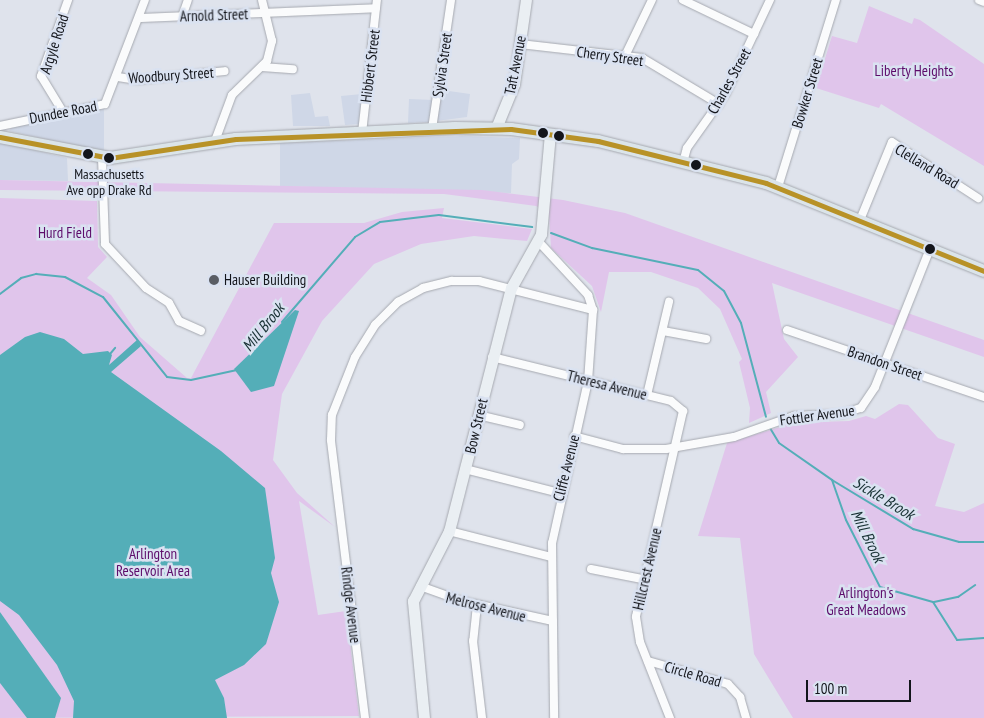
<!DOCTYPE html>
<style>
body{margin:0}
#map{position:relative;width:984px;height:718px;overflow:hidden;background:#dfe3ec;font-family:"PT Sans Narrow",sans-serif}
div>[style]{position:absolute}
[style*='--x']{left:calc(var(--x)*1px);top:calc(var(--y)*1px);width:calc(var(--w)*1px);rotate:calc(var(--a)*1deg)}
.built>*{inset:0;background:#cfd7e7}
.green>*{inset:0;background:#e0c5eb}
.water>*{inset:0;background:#54aeb8}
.stream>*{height:2px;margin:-1px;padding:0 1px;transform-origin:1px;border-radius:1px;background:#54aeb8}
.roads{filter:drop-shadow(0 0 1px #a6a9b0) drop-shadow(0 0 1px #a6a9b0)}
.street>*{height:8px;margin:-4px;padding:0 4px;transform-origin:4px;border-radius:4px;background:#fafbfc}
.secondary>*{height:11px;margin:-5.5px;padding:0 5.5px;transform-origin:5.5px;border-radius:5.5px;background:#eaeff3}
.primary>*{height:12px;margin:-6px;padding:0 6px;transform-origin:6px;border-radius:6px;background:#dbe4e9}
.bus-1>*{height:5px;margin:-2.5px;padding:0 2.5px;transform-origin:2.5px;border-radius:2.5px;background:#b89227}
.dots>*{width:14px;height:14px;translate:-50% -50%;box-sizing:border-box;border:2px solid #dae2f1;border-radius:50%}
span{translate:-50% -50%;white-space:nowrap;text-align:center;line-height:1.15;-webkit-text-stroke:5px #dae2f1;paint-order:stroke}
.bus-label{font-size:14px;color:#13151b}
.street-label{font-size:15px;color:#13151b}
.park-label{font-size:15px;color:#5d0c6b}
.poi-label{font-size:15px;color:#13151b}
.left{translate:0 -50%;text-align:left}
.water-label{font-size:16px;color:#173033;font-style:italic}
.scale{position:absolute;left:806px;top:680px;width:105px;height:22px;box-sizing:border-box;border:2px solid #13151b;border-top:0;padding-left:6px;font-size:15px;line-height:18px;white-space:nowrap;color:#13151b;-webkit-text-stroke:4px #dae2f1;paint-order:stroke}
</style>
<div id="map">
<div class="built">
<div style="clip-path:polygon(442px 90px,470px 94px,467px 117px,436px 121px)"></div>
<div style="clip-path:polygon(310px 93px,315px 117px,328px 116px,330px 126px,293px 126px,291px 95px)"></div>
<div style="clip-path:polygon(362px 94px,359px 124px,345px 125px,341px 96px)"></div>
<div style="clip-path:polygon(409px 99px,434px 100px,430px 122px,408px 123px)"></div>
<div style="clip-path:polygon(104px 107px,104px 152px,9px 131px,14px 124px)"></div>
<div style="clip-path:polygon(462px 136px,520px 138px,519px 159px,512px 164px,511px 193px,280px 186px,280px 143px)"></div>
<div style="clip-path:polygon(0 142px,67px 158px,68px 181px,0 180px)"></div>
</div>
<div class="green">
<div style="clip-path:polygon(869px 6px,912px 24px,914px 18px,920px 20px,984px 64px,984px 166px,881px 104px,879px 108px,816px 88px,832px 36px,857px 43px)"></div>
<div style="clip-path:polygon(0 180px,482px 190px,563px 200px,625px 213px,984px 340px,984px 357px,772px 283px,784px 339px,798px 357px,766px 392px,771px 413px,749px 423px,750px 408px,739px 362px,742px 359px,720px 309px,698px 288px,651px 272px,609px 272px,601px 312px,592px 286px,551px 248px,549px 213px,536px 206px,444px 194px,0 190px)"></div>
<div style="clip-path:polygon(0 198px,97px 201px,98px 247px,107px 257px,87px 278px,111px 295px,140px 337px,187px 378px,191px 378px,274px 223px,364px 223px,402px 212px,444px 208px,442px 218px,532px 229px,527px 241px,474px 236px,421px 244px,374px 264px,322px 321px,282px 394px,273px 460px,297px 493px,335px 527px,299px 501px,318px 615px,346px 611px,359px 716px,0 718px)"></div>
<div style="clip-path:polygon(899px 404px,908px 405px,938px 438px,955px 444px,935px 506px,964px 512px,984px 503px,984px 718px,793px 718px,754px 654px,740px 538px,698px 536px,727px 443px,793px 423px,849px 421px,866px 416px,875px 419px)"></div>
</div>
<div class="water">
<div style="clip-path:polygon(295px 310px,299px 311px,274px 386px,251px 392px,234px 369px)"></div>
<div style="clip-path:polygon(40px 332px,64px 339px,83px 354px,108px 351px,112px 355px,109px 365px,137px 340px,141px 346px,111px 372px,221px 451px,265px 488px,275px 558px,271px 573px,279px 602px,266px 644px,244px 665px,215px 680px,224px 698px,227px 718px,73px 718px,74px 701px,57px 665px,19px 615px,0 601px,0 355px,25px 337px)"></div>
<div style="clip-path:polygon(0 612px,61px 698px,55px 718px,27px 718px,0 683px)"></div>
</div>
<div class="stream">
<div style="--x:551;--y:233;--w:44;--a:20.1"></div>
<div style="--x:592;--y:248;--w:108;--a:11.7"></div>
<div style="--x:698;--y:270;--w:33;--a:39"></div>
<div style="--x:724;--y:291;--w:36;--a:62"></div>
<div style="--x:741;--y:323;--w:97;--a:75.1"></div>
<div style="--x:0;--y:294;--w:26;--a:-37"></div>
<div style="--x:21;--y:278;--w:16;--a:-15"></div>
<div style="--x:36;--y:274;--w:29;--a:6"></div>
<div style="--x:65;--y:277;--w:43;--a:27.8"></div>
<div style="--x:103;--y:297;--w:102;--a:51.3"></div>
<div style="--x:167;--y:377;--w:24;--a:7"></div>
<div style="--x:191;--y:380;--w:47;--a:-12.3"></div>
<div style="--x:282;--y:322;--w:112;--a:-49.3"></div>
<div style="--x:355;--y:237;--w:29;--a:-31"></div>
<div style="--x:380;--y:222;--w:59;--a:-6.8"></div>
<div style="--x:439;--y:215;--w:94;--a:7.4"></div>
<div style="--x:110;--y:354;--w:8;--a:-50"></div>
<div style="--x:770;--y:428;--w:17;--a:59"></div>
<div style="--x:779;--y:443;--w:65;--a:34.9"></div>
<div style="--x:832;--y:480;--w:42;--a:70.7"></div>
<div style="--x:846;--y:520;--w:75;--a:63.1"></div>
<div style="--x:880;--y:587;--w:55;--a:15.8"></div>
<div style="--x:933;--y:602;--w:45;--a:57.7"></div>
<div style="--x:957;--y:640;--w:27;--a:-4"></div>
<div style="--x:832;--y:480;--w:95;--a:31.2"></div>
<div style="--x:913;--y:529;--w:48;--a:15.8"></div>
<div style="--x:959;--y:542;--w:25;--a:0"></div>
<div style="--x:934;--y:602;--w:25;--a:-12"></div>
<div style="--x:958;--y:597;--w:21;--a:-35"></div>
</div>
<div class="roads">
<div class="street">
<div style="--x:683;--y:0;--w:79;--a:25.6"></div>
<div style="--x:979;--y:0;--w:5;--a:22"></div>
<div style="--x:182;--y:17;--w:18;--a:-71"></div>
<div style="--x:141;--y:18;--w:235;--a:-2.4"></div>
<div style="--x:520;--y:44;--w:123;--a:6.5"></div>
<div style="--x:642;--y:58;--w:90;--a:30.9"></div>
<div style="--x:625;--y:56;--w:62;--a:-64.3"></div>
<div style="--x:262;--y:67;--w:31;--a:4"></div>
<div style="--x:118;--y:77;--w:19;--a:9"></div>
<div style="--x:137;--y:80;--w:88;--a:-5.8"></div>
<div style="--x:63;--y:112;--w:42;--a:-121.4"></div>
<div style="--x:41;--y:76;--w:81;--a:-70.4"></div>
<div style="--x:0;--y:126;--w:107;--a:-11.8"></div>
<div style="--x:105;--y:104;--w:111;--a:-69"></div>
<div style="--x:432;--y:129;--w:130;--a:-81.6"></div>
<div style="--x:362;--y:133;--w:134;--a:-83.6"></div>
<div style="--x:215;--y:141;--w:49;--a:-69.7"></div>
<div style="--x:232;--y:95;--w:49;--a:-44.2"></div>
<div style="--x:267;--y:61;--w:21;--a:-76"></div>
<div style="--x:272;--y:41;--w:42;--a:-103.7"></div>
<div style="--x:102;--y:157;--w:87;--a:88"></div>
<div style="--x:105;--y:244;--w:60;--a:47"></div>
<div style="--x:146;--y:288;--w:27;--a:33"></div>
<div style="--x:169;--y:303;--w:21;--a:61"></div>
<div style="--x:179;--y:321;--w:24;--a:24"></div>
<div style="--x:684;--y:159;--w:11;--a:-75"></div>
<div style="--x:687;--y:148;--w:67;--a:-54.7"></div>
<div style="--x:726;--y:93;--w:103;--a:-64.7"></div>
<div style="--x:778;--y:187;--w:196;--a:-72.8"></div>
<div style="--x:860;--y:220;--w:84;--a:-67.7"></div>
<div style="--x:892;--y:142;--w:103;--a:33.1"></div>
<div style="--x:538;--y:241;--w:74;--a:47.2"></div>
<div style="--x:588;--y:295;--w:16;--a:72"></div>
<div style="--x:593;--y:310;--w:71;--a:94"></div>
<div style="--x:588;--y:381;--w:166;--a:102.5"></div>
<div style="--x:552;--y:543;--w:175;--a:89.3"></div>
<div style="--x:787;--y:330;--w:208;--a:18.8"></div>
<div style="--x:663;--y:331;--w:44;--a:10.5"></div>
<div style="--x:492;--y:357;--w:184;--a:13.8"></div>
<div style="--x:671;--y:401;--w:16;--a:40"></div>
<div style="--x:683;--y:411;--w:211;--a:102.9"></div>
<div style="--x:636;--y:617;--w:25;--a:81"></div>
<div style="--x:640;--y:642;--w:82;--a:68.5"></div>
<div style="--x:647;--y:395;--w:96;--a:-76.7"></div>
<div style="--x:478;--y:415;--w:43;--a:13.4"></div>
<div style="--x:574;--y:436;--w:51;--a:14.9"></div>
<div style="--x:623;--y:449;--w:43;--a:0"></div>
<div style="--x:666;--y:449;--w:69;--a:-10"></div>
<div style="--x:734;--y:437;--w:64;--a:-19.3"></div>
<div style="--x:794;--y:416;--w:48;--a:-2.4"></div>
<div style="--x:842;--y:414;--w:20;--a:-18"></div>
<div style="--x:861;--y:408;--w:25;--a:-56"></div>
<div style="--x:875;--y:387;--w:149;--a:-68.3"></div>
<div style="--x:465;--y:469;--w:98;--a:14.2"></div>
<div style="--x:449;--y:531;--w:105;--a:14.3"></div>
<div style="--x:591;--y:569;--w:52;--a:11.1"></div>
<div style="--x:420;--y:586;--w:45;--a:19.7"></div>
<div style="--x:462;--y:601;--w:93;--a:12.4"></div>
<div style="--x:477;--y:605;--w:36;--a:96"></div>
<div style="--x:473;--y:641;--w:78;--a:83.3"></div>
<div style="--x:648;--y:661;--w:83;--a:16"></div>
<div style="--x:728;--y:684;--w:18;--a:47"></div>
<div style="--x:740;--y:697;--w:22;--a:74"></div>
<div style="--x:365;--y:718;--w:280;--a:-97"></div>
<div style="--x:331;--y:440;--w:25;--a:-88"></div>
<div style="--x:332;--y:415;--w:62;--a:-68.4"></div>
<div style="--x:355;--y:357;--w:38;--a:-58"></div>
<div style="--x:375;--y:325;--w:33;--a:-45"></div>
<div style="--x:398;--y:302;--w:29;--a:-29"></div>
<div style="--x:423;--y:288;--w:30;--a:-14"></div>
<div style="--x:452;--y:281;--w:27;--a:0"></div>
<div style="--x:479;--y:281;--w:118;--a:14.3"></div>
</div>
<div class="secondary">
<div style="--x:496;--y:128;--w:48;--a:-67.8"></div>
<div style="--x:514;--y:84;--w:85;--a:-81.9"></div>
<div style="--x:424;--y:718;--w:118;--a:-95.4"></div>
<div style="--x:413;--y:601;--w:79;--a:-62.8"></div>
<div style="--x:449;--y:531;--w:251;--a:-75.7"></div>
<div style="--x:511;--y:288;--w:62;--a:-60.9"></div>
<div style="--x:541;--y:234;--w:100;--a:-84.9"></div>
</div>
<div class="primary">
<div style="--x:0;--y:137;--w:112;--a:10.8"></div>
<div style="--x:110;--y:158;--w:127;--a:-8.6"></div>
<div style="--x:236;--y:139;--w:219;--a:-2.9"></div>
<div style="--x:455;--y:128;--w:56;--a:1"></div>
<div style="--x:511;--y:129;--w:88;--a:7.9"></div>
<div style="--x:598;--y:141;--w:173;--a:14"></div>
<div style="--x:766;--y:183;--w:235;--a:22"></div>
</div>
</div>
<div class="bus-1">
<div style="--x:0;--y:137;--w:112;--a:10.8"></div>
<div style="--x:110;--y:158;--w:127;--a:-8.6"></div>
<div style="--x:236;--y:139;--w:275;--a:-2.1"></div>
<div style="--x:511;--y:129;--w:88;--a:7.9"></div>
<div style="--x:598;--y:141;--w:173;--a:14"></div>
<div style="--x:766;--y:183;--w:235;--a:22"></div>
</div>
<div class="dots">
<div style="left:543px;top:133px;background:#13151b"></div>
<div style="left:559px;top:136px;background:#13151b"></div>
<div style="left:88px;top:154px;background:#13151b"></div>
<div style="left:109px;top:158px;background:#13151b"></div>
<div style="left:696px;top:165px;background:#13151b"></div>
<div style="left:930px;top:249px;background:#13151b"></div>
<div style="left:214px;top:280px;background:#5a5d64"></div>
</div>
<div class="bus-label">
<span style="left:109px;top:182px">Massachusetts<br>Ave opp Drake Rd</span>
</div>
<div class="street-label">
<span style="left:214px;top:15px;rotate:-2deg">Arnold Street</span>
<span style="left:54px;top:44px;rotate:-72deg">Argyle Road</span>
<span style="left:610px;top:56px;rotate:8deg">Cherry Street</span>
<span style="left:442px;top:65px;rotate:-82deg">Sylvia Street</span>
<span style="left:515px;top:65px;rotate:-79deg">Taft Avenue</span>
<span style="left:370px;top:66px;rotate:-83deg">Hibbert Street</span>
<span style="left:171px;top:75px;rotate:-4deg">Woodbury Street</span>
<span style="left:729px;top:81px;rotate:-61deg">Charles Street</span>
<span style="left:807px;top:93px;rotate:-73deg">Bowker Street</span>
<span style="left:63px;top:112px;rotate:-11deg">Dundee Road</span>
<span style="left:927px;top:166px;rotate:31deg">Clelland Road</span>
<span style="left:885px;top:363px;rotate:19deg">Brandon Street</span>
<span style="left:607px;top:385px;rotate:14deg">Theresa Avenue</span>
<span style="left:817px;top:415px;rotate:-8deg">Fottler Avenue</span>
<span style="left:476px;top:426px;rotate:-77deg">Bow Street</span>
<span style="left:566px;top:468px;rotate:-76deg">Cliffe Avenue</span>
<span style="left:647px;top:569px;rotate:-77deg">Hillcrest Avenue</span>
<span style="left:351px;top:605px;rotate:83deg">Rindge Avenue</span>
<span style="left:486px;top:607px;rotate:14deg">Melrose Avenue</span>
<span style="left:693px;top:674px;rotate:16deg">Circle Road</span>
</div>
<div class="park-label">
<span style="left:914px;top:71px">Liberty Heights</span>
<span style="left:65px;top:233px">Hurd Field</span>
<span style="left:153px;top:562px">Arlington<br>Reservoir Area</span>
<span style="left:866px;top:601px">Arlington's<br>Great Meadows</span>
</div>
<div class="poi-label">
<span class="left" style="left:224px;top:280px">Hauser Building</span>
</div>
<div class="water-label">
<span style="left:263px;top:327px;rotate:-51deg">Mill Brook</span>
<span style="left:884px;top:498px;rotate:31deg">Sickle Brook</span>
<span style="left:868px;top:536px;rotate:64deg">Mill Brook</span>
</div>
<div class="scale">100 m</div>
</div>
